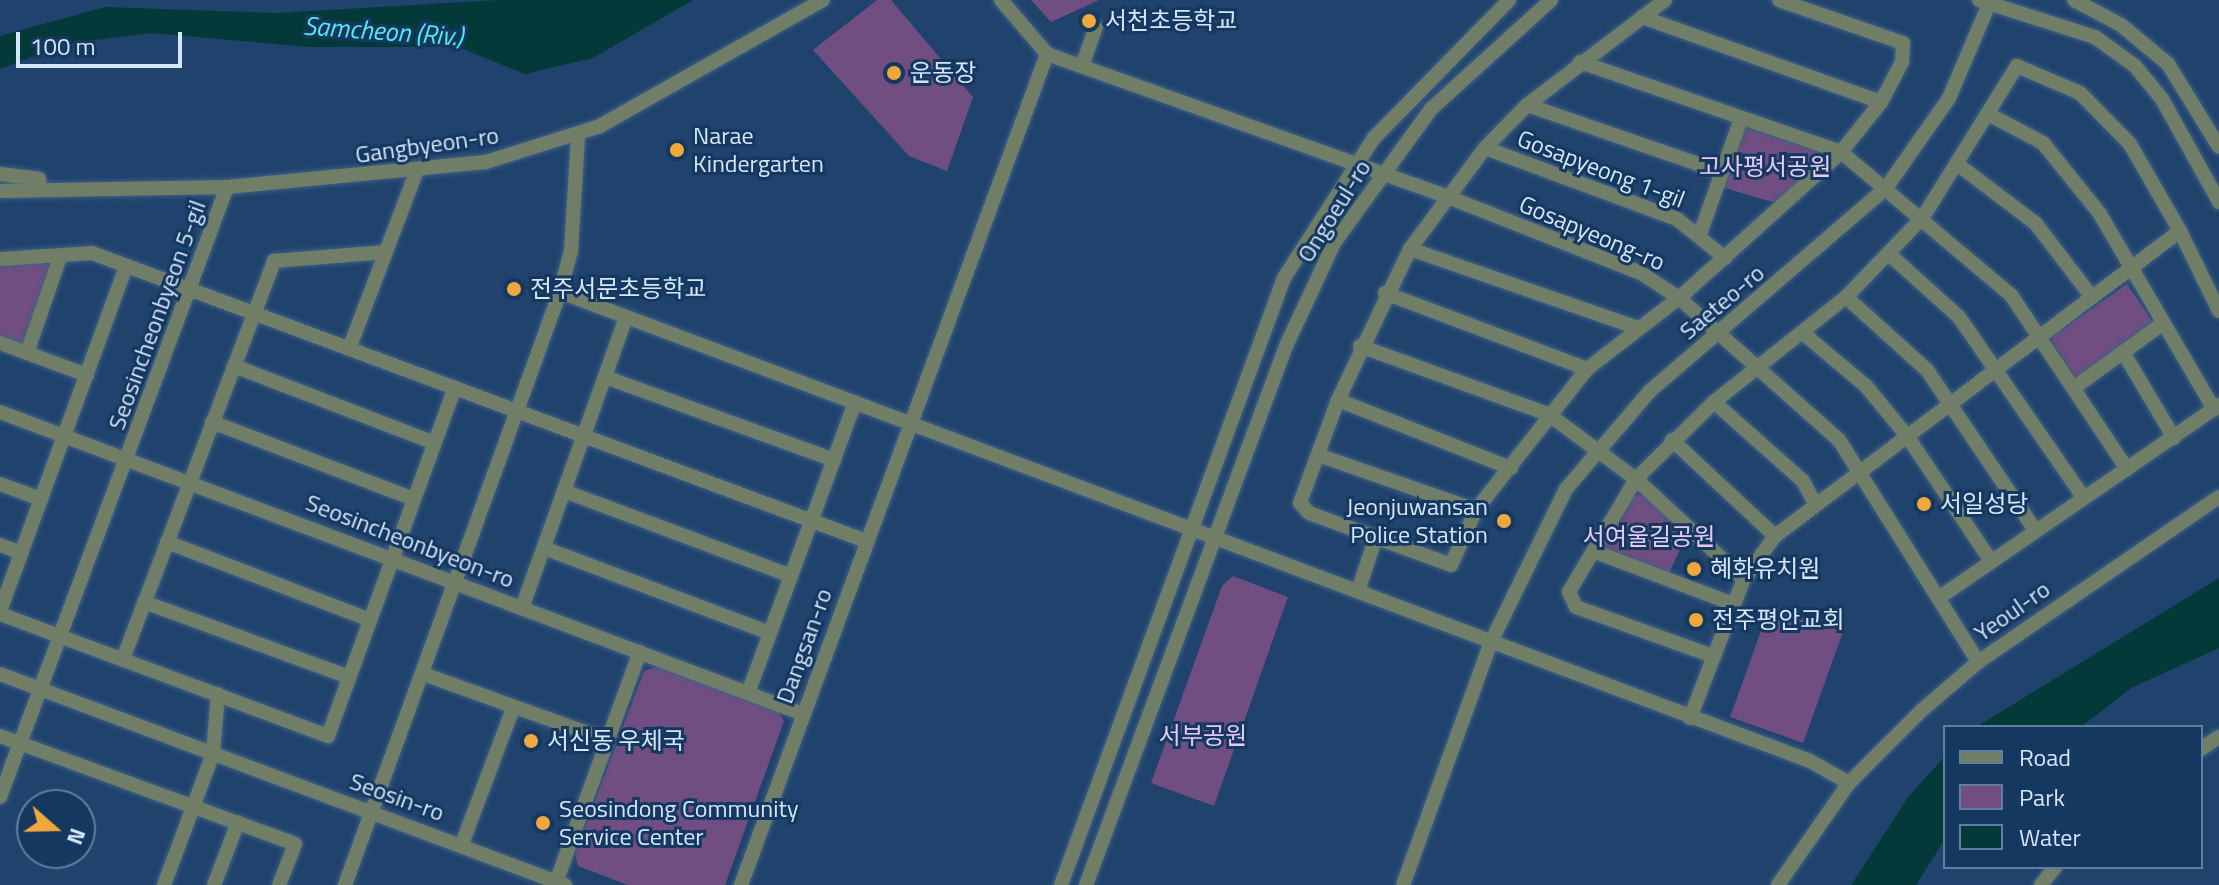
<!DOCTYPE html>
<meta charset="utf-8">
<style>
body{margin:0}
#map{position:relative;width:2219px;height:885px;overflow:hidden;background:#20436d;font-family:"Titillium Web","Noto Sans KR",sans-serif}
div>[style]{position:absolute}
[style*='--x']{left:calc(var(--x)*1px);top:calc(var(--y)*1px);width:calc(var(--w)*1px);rotate:calc(var(--a)*1deg)}
.green>*{inset:0;background:#704e82}
.water>*{inset:0;background:#033939}
.roads{filter:drop-shadow(0 0 2px #416086) drop-shadow(0 0 2px #416086)}
.minor>*{height:14px;margin:-7px;padding:0 7px;transform-origin:7px;border-radius:7px;background:#707e68}
.dots>*{width:22px;height:22px;translate:-50% -50%;box-sizing:border-box;border:4px solid #153861;border-radius:50%}
span{translate:-50% -50%;white-space:nowrap;text-align:center;line-height:1.15;-webkit-text-stroke:6px #153861;paint-order:stroke}
.poi-label{font-size:24px;color:#d5e6fa}
.left{translate:0 -50%;text-align:left}
.right{translate:-100% -50%;text-align:right}
.street-label{font-size:24px;color:#d5e6fa}
.park-label{font-size:24px;color:#e5c9f3}
.water-label{font-size:26px;color:#51eceb;font-style:italic}
.legend{position:absolute;left:1943px;top:725px;width:260px;height:144px;box-sizing:border-box;background:#153861;border:2px solid #627e9e;margin:0;padding:10px 14px;list-style:none;font-size:24px;color:#d5e6fa}
.legend li{display:flex;align-items:center;gap:16px;height:40px}
.legend b{width:40px;border:2px solid #627e9e}
.north{position:absolute;left:16px;top:789px;width:80px;height:80px;box-sizing:border-box;background:#153861;border:2px solid #627e9e;border-radius:50%;rotate:110deg;font-size:22px;font-weight:700;line-height:32px;text-align:center;color:#d5e6fa}
.north::after{content:'';display:block;margin:auto;width:28px;height:36px;background:#eea83c;clip-path:polygon(50% 0,100% 100%,50% 72%,0 100%)}
.scale{position:absolute;left:16px;top:32px;width:166px;height:36px;box-sizing:border-box;border:4px solid #d5e6fa;border-top:0;padding-left:10px;font-size:24px;line-height:28px;white-space:nowrap;color:#d5e6fa;-webkit-text-stroke:6px #153861;paint-order:stroke}
</style>
<div id="map">
<div class="green">
<div style="clip-path:polygon(877px 0,891px 0,973px 97px,947px 171px,909px 156px,813px 50px)"></div>
<div style="clip-path:polygon(1031px 0,1099px 0,1051px 22px)"></div>
<div style="clip-path:polygon(1746px 127px,1820px 153px,1825px 164px,1779px 204px,1721px 187px)"></div>
<div style="clip-path:polygon(41px 262px,51px 267px,23px 344px,0 336px,0 264px)"></div>
<div style="clip-path:polygon(2127px 284px,2153px 322px,2077px 381px,2050px 338px)"></div>
<div style="clip-path:polygon(1647px 494px,1689px 531px,1667px 577px,1600px 546px,1631px 496px)"></div>
<div style="clip-path:polygon(1233px 576px,1288px 597px,1214px 806px,1151px 783px,1222px 586px)"></div>
<div style="clip-path:polygon(1770px 606px,1843px 632px,1803px 743px,1730px 717px)"></div>
<div style="clip-path:polygon(658px 666px,778px 711px,784px 721px,725px 885px,628px 885px,578px 866px,575px 854px,644px 671px)"></div>
</div>
<div class="water">
<div style="clip-path:polygon(499px 0,693px 0,593px 58px,525px 74px,458px 47px,308px 47px,151px 33px,65px 44px,0 69px,0 36px,105px 7px,277px 13px)"></div>
<div style="clip-path:polygon(2219px 578px,2219px 648px,2131px 688px,2081px 727px,1976px 727px)"></div>
<div style="clip-path:polygon(1945px 756px,1945px 839px,1916px 885px,1851px 885px,1909px 796px)"></div>
</div>
<div class="roads">
<div class="minor">
<div style="--x:1665;--y:0;--w:173;--a:142.7"></div>
<div style="--x:1527;--y:105;--w:60;--a:134.3"></div>
<div style="--x:1485;--y:148;--w:126;--a:126.6"></div>
<div style="--x:1410;--y:249;--w:167;--a:115.5"></div>
<div style="--x:1338;--y:400;--w:110;--a:110.3"></div>
<div style="--x:1300;--y:503;--w:13;--a:48"></div>
<div style="--x:1309;--y:513;--w:151;--a:20.1"></div>
<div style="--x:1451;--y:565;--w:60;--a:-65.6"></div>
<div style="--x:1476;--y:510;--w:179;--a:-51.8"></div>
<div style="--x:1587;--y:369;--w:116;--a:-37.7"></div>
<div style="--x:1679;--y:298;--w:218;--a:-42"></div>
<div style="--x:1841;--y:152;--w:64;--a:-51.3"></div>
<div style="--x:1881;--y:102;--w:45;--a:-62.3"></div>
<div style="--x:1902;--y:62;--w:19;--a:-87"></div>
<div style="--x:1903;--y:43;--w:131;--a:-160.9"></div>
<div style="--x:1979;--y:0;--w:122;--a:17.7"></div>
<div style="--x:2095;--y:37;--w:49;--a:35.9"></div>
<div style="--x:2135;--y:66;--w:43;--a:50.7"></div>
<div style="--x:2162;--y:99;--w:118;--a:61"></div>
<div style="--x:2074;--y:0;--w:53;--a:28"></div>
<div style="--x:2121;--y:25;--w:61;--a:39.7"></div>
<div style="--x:2168;--y:64;--w:97;--a:58.4"></div>
<div style="--x:1642;--y:17;--w:254;--a:19.6"></div>
<div style="--x:1047;--y:54;--w:426;--a:19.6"></div>
<div style="--x:1448;--y:197;--w:207;--a:21.5"></div>
<div style="--x:1641;--y:273;--w:45;--a:33.3"></div>
<div style="--x:1679;--y:298;--w:214;--a:41.6"></div>
<div style="--x:1839;--y:440;--w:262;--a:57.9"></div>
<div style="--x:1580;--y:62;--w:276;--a:19"></div>
<div style="--x:1841;--y:152;--w:222;--a:40.1"></div>
<div style="--x:2011;--y:295;--w:209;--a:56.3"></div>
<div style="--x:1082;--y:66;--w:41;--a:-70.3"></div>
<div style="--x:1527;--y:105;--w:206;--a:19"></div>
<div style="--x:1992;--y:116;--w:58;--a:27.9"></div>
<div style="--x:2043;--y:143;--w:91;--a:51.2"></div>
<div style="--x:2100;--y:214;--w:226;--a:59.7"></div>
<div style="--x:1485;--y:148;--w:205;--a:20.3"></div>
<div style="--x:1677;--y:219;--w:62;--a:39.1"></div>
<div style="--x:1960;--y:166;--w:96;--a:37.3"></div>
<div style="--x:2036;--y:224;--w:91;--a:52.6"></div>
<div style="--x:0;--y:174;--w:39;--a:7"></div>
<div style="--x:39;--y:179;--w:9;--a:90"></div>
<div style="--x:0;--y:191;--w:227;--a:-1"></div>
<div style="--x:227;--y:187;--w:260;--a:-5.5"></div>
<div style="--x:486;--y:162;--w:120;--a:-17.5"></div>
<div style="--x:600;--y:126;--w:256;--a:-29.5"></div>
<div style="--x:2180;--y:231;--w:89;--a:64"></div>
<div style="--x:1700;--y:234;--w:122;--a:-70.4"></div>
<div style="--x:1410;--y:249;--w:241;--a:19.1"></div>
<div style="--x:1889;--y:254;--w:94;--a:42"></div>
<div style="--x:1959;--y:317;--w:219;--a:55.4"></div>
<div style="--x:0;--y:259;--w:92;--a:-3.7"></div>
<div style="--x:92;--y:253;--w:826;--a:20.41"></div>
<div style="--x:560;--y:292;--w:1335;--a:20.57"></div>
<div style="--x:1810;--y:761;--w:45;--a:29.4"></div>
<div style="--x:1385;--y:293;--w:216;--a:20.6"></div>
<div style="--x:1846;--y:297;--w:109;--a:42"></div>
<div style="--x:1927;--y:370;--w:193;--a:56"></div>
<div style="--x:1804;--y:334;--w:81;--a:40"></div>
<div style="--x:1866;--y:386;--w:65;--a:50.6"></div>
<div style="--x:1907;--y:436;--w:151;--a:56.1"></div>
<div style="--x:0;--y:343;--w:93;--a:20.2"></div>
<div style="--x:1360;--y:346;--w:200;--a:19.9"></div>
<div style="--x:1548;--y:414;--w:109;--a:36.5"></div>
<div style="--x:1636;--y:479;--w:147;--a:42.8"></div>
<div style="--x:349;--y:349;--w:188;--a:-69.2"></div>
<div style="--x:2123;--y:352;--w:100;--a:59.3"></div>
<div style="--x:27;--y:353;--w:102;--a:-71"></div>
<div style="--x:234;--y:366;--w:215;--a:21"></div>
<div style="--x:605;--y:377;--w:244;--a:19.9"></div>
<div style="--x:2075;--y:387;--w:107;--a:-35.9"></div>
<div style="--x:1338;--y:400;--w:186;--a:21.5"></div>
<div style="--x:1714;--y:402;--w:119;--a:41.6"></div>
<div style="--x:1803;--y:481;--w:26;--a:62"></div>
<div style="--x:0;--y:412;--w:858;--a:20.61"></div>
<div style="--x:212;--y:422;--w:216;--a:20.9"></div>
<div style="--x:1672;--y:440;--w:141;--a:43"></div>
<div style="--x:1318;--y:455;--w:167;--a:19.2"></div>
<div style="--x:0;--y:484;--w:44;--a:20.1"></div>
<div style="--x:564;--y:491;--w:242;--a:20.5"></div>
<div style="--x:167;--y:542;--w:217;--a:21"></div>
<div style="--x:0;--y:545;--w:23;--a:20"></div>
<div style="--x:544;--y:548;--w:241;--a:20.6"></div>
<div style="--x:1593;--y:551;--w:150;--a:20.7"></div>
<div style="--x:1358;--y:591;--w:54;--a:-71.6"></div>
<div style="--x:1943;--y:595;--w:335;--a:-34.5"></div>
<div style="--x:144;--y:602;--w:218;--a:20.1"></div>
<div style="--x:522;--y:608;--w:308;--a:-70.3"></div>
<div style="--x:0;--y:611;--w:366;--a:-69.9"></div>
<div style="--x:0;--y:614;--w:350;--a:20.4"></div>
<div style="--x:328;--y:736;--w:371;--a:-70"></div>
<div style="--x:123;--y:659;--w:426;--a:-69.2"></div>
<div style="--x:274;--y:261;--w:112;--a:-4.6"></div>
<div style="--x:0;--y:674;--w:603;--a:20.48"></div>
<div style="--x:423;--y:674;--w:195;--a:19.7"></div>
<div style="--x:748;--y:693;--w:310;--a:-69.8"></div>
<div style="--x:1690;--y:718;--w:149;--a:-68.8"></div>
<div style="--x:1744;--y:579;--w:53;--a:-54.2"></div>
<div style="--x:1775;--y:536;--w:507;--a:-36.98"></div>
<div style="--x:2180;--y:231;--w:100;--a:-119.9"></div>
<div style="--x:2130;--y:144;--w:71;--a:-134.4"></div>
<div style="--x:2080;--y:93;--w:69;--a:-156.8"></div>
<div style="--x:2017;--y:66;--w:178;--a:121.9"></div>
<div style="--x:1923;--y:217;--w:111;--a:133.9"></div>
<div style="--x:1846;--y:297;--w:169;--a:141.5"></div>
<div style="--x:1714;--y:402;--w:110;--a:135.4"></div>
<div style="--x:1636;--y:479;--w:131;--a:120.7"></div>
<div style="--x:1569;--y:592;--w:17;--a:65"></div>
<div style="--x:1576;--y:607;--w:145;--a:19.7"></div>
<div style="--x:0;--y:736;--w:314;--a:20.1"></div>
<div style="--x:295;--y:844;--w:44;--a:111.3"></div>
<div style="--x:2201;--y:749;--w:22;--a:-34"></div>
<div style="--x:0;--y:797;--w:651;--a:-69.59"></div>
<div style="--x:462;--y:844;--w:147;--a:-69.4"></div>
<div style="--x:164;--y:885;--w:141;--a:-69.6"></div>
<div style="--x:213;--y:753;--w:59;--a:-85.2"></div>
<div style="--x:214;--y:885;--w:67;--a:-69.1"></div>
<div style="--x:345;--y:885;--w:631;--a:-70.07"></div>
<div style="--x:560;--y:292;--w:42;--a:-75"></div>
<div style="--x:571;--y:251;--w:116;--a:-86.5"></div>
<div style="--x:555;--y:885;--w:248;--a:-70"></div>
<div style="--x:741;--y:885;--w:886;--a:-69.78"></div>
<div style="--x:1047;--y:54;--w:71;--a:-130.4"></div>
<div style="--x:1061;--y:885;--w:647;--a:-69.83"></div>
<div style="--x:1284;--y:278;--w:166;--a:-57.3"></div>
<div style="--x:1374;--y:138;--w:193;--a:-45.6"></div>
<div style="--x:1086;--y:885;--w:575;--a:-69.64"></div>
<div style="--x:1286;--y:346;--w:114;--a:-65"></div>
<div style="--x:1334;--y:243;--w:165;--a:-54.1"></div>
<div style="--x:1431;--y:109;--w:162;--a:-42.2"></div>
<div style="--x:1403;--y:885;--w:258;--a:-70.1"></div>
<div style="--x:1491;--y:642;--w:170;--a:-63.9"></div>
<div style="--x:1566;--y:489;--w:129;--a:-49.4"></div>
<div style="--x:1650;--y:391;--w:311;--a:-40.7"></div>
<div style="--x:1886;--y:188;--w:110;--a:-55"></div>
<div style="--x:1949;--y:98;--w:104;--a:-66.9"></div>
<div style="--x:1778;--y:885;--w:124;--a:-55.2"></div>
<div style="--x:1849;--y:783;--w:103;--a:-45"></div>
<div style="--x:1922;--y:710;--w:74;--a:-40.6"></div>
<div style="--x:1978;--y:662;--w:292;--a:-34.4"></div>
<div style="--x:2041;--y:885;--w:23;--a:-52"></div>
</div>
</div>
<div class="dots">
<div style="left:1089px;top:21px;background:#eea83c"></div>
<div style="left:894px;top:73px;background:#eea83c"></div>
<div style="left:677px;top:150px;background:#eea83c"></div>
<div style="left:514px;top:289px;background:#eea83c"></div>
<div style="left:1924px;top:504px;background:#eea83c"></div>
<div style="left:1504px;top:521px;background:#eea83c"></div>
<div style="left:1694px;top:569px;background:#eea83c"></div>
<div style="left:1696px;top:620px;background:#eea83c"></div>
<div style="left:531px;top:741px;background:#eea83c"></div>
<div style="left:543px;top:823px;background:#eea83c"></div>
</div>
<div class="poi-label">
<span class="left" style="left:1105px;top:21px">서천초등학교</span>
<span class="left" style="left:910px;top:73px">운동장</span>
<span class="left" style="left:693px;top:150px">Narae<br>Kindergarten</span>
<span class="left" style="left:530px;top:289px">전주서문초등학교</span>
<span class="left" style="left:1940px;top:504px">서일성당</span>
<span class="right" style="left:1488px;top:521px">Jeonjuwansan<br>Police Station</span>
<span class="left" style="left:1710px;top:569px">혜화유치원</span>
<span class="left" style="left:1712px;top:620px">전주평안교회</span>
<span class="left" style="left:547px;top:741px">서신동 우체국</span>
<span class="left" style="left:559px;top:823px">Seosindong Community<br>Service Center</span>
</div>
<div class="street-label">
<span style="left:427px;top:145px;rotate:-8deg">Gangbyeon-ro</span>
<span style="left:1601px;top:169px;rotate:21deg">Gosapyeong 1-gil</span>
<span style="left:1334px;top:211px;rotate:-58deg">Ongoeul-ro</span>
<span style="left:1592px;top:233px;rotate:23deg">Gosapyeong-ro</span>
<span style="left:1722px;top:302px;rotate:-40deg">Saeteo-ro</span>
<span style="left:157px;top:315px;rotate:-70deg">Seosincheonbyeon 5-gil</span>
<span style="left:410px;top:541px;rotate:21deg">Seosincheonbyeon-ro</span>
<span style="left:2012px;top:611px;rotate:-35deg">Yeoul-ro</span>
<span style="left:804px;top:646px;rotate:-70deg">Dangsan-ro</span>
<span style="left:397px;top:797px;rotate:20deg">Seosin-ro</span>
</div>
<div class="park-label">
<span style="left:1765px;top:167px">고사평서공원</span>
<span style="left:1649px;top:537px">서여울길공원</span>
<span style="left:1203px;top:736px">서부공원</span>
</div>
<div class="water-label">
<span style="left:383px;top:31px;rotate:4deg">Samcheon (Riv.)</span>
</div>
<ul class="legend">
<li><b style="height:10px;background:#707e68"></b>Road</li>
<li><b style="height:22px;background:#704e82"></b>Park</li>
<li><b style="height:22px;background:#033939"></b>Water</li>
</ul>
<div class="north">N</div>
<div class="scale">100 m</div>
</div>
